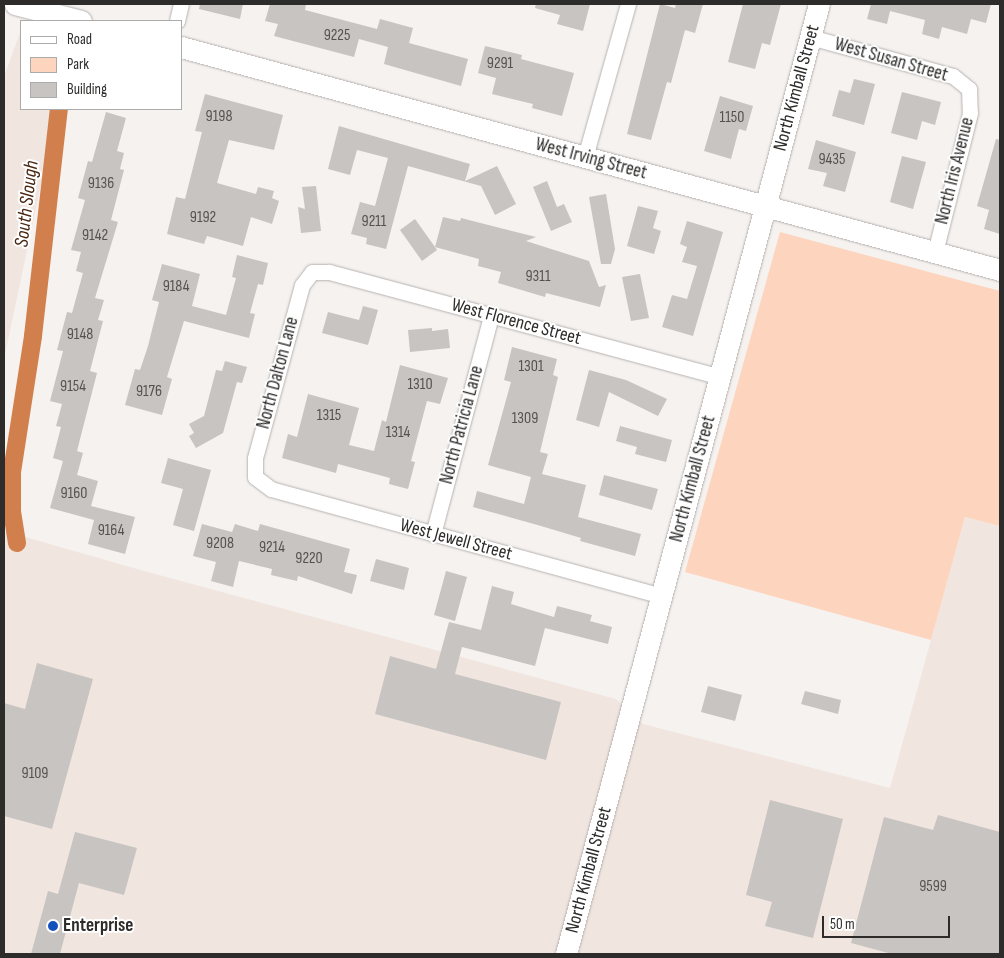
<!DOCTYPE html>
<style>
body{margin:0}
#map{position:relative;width:1004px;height:958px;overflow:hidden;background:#f6f2ef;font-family:"Sofia Sans Condensed",sans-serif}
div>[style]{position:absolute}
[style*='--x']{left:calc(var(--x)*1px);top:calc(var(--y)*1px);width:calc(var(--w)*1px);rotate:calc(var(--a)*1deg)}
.built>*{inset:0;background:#f1e5df}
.green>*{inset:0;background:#fdd5bf}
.canal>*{height:18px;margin:-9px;padding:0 9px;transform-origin:9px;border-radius:9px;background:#d1804d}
.building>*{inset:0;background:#c8c4c1}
.roads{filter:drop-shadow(0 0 1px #b6b2b0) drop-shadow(0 0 1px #b6b2b0)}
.street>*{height:15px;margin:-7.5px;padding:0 7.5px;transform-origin:7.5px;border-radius:7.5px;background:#fff}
.secondary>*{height:21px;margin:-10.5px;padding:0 10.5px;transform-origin:10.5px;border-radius:10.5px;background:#fff}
.dots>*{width:14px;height:14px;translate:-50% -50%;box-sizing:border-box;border:2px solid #fff;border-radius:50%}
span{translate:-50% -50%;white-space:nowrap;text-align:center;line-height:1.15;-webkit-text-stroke:4px #fff;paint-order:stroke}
.number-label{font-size:16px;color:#545250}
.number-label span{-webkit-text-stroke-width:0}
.street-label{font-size:19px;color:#2d2c2b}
.poi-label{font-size:19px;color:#2d2c2b;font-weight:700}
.left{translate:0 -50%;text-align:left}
.water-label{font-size:20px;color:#492712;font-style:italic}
.frame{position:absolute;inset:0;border:5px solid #2d2c2b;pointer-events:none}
.legend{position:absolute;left:20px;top:20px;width:162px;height:90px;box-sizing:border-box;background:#fff;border:1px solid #ababaa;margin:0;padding:6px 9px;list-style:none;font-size:15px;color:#2d2c2b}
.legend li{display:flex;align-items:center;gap:10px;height:25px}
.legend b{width:25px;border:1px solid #ababaa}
.scale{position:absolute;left:822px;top:916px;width:128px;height:22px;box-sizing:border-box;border:2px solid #2d2c2b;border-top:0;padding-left:6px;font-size:15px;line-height:18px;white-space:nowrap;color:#2d2c2b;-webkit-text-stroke:4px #fff;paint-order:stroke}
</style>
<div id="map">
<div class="built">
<div style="clip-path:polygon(21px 30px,21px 109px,57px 109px,4px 359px,4px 77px)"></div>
<div style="clip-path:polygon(965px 517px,1000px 526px,1000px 954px,4px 954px,4px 531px,137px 569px,616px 699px,643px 724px,890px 788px)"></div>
</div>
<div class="green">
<div style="clip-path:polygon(780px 232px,1000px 291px,1000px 526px,965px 517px,931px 640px,685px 572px)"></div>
</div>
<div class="canal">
<div style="--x:17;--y:543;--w:31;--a:-99"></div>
<div style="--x:12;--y:512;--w:40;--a:-90"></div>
<div style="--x:12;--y:472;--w:138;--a:-81.2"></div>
<div style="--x:33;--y:336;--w:228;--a:-83.5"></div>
</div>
<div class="building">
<div style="clip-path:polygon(200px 4px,243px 4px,240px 19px,199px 9px)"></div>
<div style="clip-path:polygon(270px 4px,306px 4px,305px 10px,377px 29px,380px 19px,413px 28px,409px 43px,468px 59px,461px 86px,384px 64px,388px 47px,359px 39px,354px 57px,274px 36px,278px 24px,265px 21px)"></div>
<div style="clip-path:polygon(536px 4px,590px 4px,583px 31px,557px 24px,560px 15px,535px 8px)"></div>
<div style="clip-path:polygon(660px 4px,675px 8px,676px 4px,703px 4px,695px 33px,685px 30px,671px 83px,667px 82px,651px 140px,627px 134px)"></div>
<div style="clip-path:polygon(743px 4px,781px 4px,770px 45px,762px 43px,755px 69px,728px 62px)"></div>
<div style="clip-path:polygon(871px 4px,991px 4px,986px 23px,971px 19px,967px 34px,942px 27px,939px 39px,922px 34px,925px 20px,890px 11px,887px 24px,867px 19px)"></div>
<div style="clip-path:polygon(485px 46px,522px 55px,521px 59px,574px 73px,562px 116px,532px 108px,533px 104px,492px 94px,496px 78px,478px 73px)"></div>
<div style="clip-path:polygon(854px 79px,875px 84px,864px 125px,832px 116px,839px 90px,850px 93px)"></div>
<div style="clip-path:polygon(902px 92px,941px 102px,935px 125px,922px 121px,917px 140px,891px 133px)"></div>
<div style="clip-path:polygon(205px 94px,283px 115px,274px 150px,229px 140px,217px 183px,256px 194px,258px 187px,274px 191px,272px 198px,279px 201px,272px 224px,251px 217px,243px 246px,207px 236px,204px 244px,167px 234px,176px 197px,185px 199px,202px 132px,195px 131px)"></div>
<div style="clip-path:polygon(720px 96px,753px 106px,746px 131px,739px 129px,731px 159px,704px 151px)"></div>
<div style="clip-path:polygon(106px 112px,126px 118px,117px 151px,124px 153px,120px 169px,124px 170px,111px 220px,118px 222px,95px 298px,104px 300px,98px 320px,103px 321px,90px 371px,97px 373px,77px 451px,83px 453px,77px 475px,98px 481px,91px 506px,135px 517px,125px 554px,88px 544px,94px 520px,50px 508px,63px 461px,53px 458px,61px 427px,56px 426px,62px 404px,50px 401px,63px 351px,57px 350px,67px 312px,72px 313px,83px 273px,76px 271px,81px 252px,71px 250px,85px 200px,78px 198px,88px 161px,92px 162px)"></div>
<div style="clip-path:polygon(339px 126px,470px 164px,465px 181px,497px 166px,516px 204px,495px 215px,481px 186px,408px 166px,386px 249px,366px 244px,367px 238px,351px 234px,360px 202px,375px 206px,388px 158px,357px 150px,350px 175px,328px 169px)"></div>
<div style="clip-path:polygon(996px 139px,1000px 140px,1000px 234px,984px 229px,989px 210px,977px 206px)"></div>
<div style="clip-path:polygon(816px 140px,856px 152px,845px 192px,823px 186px,827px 173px,808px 169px)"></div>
<div style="clip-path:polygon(902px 156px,926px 162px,913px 209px,890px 202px)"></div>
<div style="clip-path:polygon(547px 181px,557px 207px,564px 204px,572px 222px,551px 231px,533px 187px)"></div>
<div style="clip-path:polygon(316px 186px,321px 231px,301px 233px,298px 207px,305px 209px,302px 187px)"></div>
<div style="clip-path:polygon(606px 194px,615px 249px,611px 264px,601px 264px,589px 197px)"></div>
<div style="clip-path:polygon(638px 206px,658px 211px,653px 228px,661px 231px,654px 254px,627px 246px)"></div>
<div style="clip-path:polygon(443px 217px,460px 221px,461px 218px,536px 237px,526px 241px,589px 261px,599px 287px,606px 285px,600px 307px,546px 293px,545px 297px,498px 283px,501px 272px,478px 266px,479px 259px,435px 247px,437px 250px,422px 261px,400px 230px,415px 219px,435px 247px)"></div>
<div style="clip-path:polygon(687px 221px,723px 232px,693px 336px,662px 327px,672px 295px,687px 299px,697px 266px,682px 262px,687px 247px,680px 244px)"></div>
<div style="clip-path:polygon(237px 255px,268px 263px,263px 285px,258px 284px,250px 313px,255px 314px,249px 338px,184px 321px,167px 377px,172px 379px,162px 415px,125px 405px,135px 369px,140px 370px,148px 346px,159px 302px,152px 300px,162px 264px,200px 274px,192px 306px,226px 315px,236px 278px,232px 277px)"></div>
<div style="clip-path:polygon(640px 274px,649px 318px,631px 321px,622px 277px)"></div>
<div style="clip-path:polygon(363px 306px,378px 310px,368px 345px,322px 333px,328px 312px,359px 320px)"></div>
<div style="clip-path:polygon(432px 328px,432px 331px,448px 329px,450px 348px,410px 352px,408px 330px)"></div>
<div style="clip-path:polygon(512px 347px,557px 359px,553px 375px,558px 377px,540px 452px,548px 454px,542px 474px,586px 485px,578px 517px,641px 534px,635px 556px,580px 541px,581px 538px,541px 526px,473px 507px,477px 491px,524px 504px,531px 477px,488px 465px,511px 382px,504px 380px)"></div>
<div style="clip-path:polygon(225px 361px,247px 367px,242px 383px,237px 382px,223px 433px,196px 448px,189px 436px,194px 433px,189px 424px,204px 416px,216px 370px,222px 371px)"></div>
<div style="clip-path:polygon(400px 365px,448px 378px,440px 404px,427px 401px,411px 461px,415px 462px,408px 489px,389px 484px,390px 478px,338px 464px,336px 473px,282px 458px,288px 434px,297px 437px,308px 394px,359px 408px,349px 445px,374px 451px,382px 420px,386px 422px)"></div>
<div style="clip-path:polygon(589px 370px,626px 380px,667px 399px,658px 416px,609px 392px,599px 427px,576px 420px)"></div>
<div style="clip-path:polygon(620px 426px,672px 440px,666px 462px,635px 454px,637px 447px,616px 441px)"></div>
<div style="clip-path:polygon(168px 458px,211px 470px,194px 531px,173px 525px,183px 489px,161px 483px)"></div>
<div style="clip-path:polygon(604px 475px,658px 489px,652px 510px,599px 495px)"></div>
<div style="clip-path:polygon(202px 524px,232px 532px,235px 524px,258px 531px,260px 524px,350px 549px,344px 572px,357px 575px,352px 594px,298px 576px,297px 581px,271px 575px,272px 569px,239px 561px,233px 587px,211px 581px,216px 562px,193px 556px)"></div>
<div style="clip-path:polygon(376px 559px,409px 568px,404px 590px,370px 581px)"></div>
<div style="clip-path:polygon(446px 571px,467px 577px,455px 621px,434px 615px)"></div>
<div style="clip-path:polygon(492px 586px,514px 592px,511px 604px,554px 617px,557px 606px,592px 615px,590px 621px,612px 627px,608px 644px,545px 628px,535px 666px,462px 647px,455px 674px,561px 702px,546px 760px,375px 714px,390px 656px,436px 669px,449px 622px,481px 630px)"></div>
<div style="clip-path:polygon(37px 663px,93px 679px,52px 829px,4px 816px,4px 703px,25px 709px)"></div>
<div style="clip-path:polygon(708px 686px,742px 695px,735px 721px,701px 712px)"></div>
<div style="clip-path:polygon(805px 691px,841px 700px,838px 714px,801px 704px)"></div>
<div style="clip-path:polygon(770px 800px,843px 819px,813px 938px,765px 926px,772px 902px,746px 895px)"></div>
<div style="clip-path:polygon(938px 815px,1000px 832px,1000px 954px,892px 954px,851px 943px,884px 817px,933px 830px)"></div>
<div style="clip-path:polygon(75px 832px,137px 848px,124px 895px,79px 883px,60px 954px,31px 954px,48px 891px,58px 894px)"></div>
</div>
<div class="roads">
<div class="street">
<div style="--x:177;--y:21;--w:17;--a:-77"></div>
<div style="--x:810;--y:37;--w:148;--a:15.3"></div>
<div style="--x:953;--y:76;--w:21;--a:39"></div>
<div style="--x:969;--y:89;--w:24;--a:88"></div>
<div style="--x:970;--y:113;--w:143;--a:104.1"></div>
<div style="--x:585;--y:157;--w:159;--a:-74.3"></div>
<div style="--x:433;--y:534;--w:226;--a:-75.1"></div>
<div style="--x:662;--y:596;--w:405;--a:-164.7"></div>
<div style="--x:271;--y:489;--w:20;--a:-143"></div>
<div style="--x:255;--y:477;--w:19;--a:-90"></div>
<div style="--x:255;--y:458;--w:179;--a:-74.8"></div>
<div style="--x:302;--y:285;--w:16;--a:-52"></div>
<div style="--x:312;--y:272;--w:17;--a:0"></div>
<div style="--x:329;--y:272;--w:405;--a:15"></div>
</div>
<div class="secondary">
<div style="--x:15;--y:4;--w:68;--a:14.4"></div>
<div style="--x:181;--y:47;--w:849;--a:15.23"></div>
<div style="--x:566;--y:954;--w:983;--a:-75.09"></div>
</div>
</div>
<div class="dots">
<div style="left:53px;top:926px;background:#1551bd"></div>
</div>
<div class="number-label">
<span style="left:337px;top:36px">9225</span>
<span style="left:500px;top:64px">9291</span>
<span style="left:219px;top:117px">9198</span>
<span style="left:732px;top:118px">1150</span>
<span style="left:832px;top:160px">9435</span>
<span style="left:101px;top:184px">9136</span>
<span style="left:203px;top:218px">9192</span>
<span style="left:374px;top:222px">9211</span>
<span style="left:95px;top:236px">9142</span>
<span style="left:538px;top:277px">9311</span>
<span style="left:176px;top:287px">9184</span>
<span style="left:80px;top:335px">9148</span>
<span style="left:531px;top:367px">1301</span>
<span style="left:420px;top:385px">1310</span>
<span style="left:73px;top:387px">9154</span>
<span style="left:149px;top:392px">9176</span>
<span style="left:329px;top:416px">1315</span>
<span style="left:525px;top:419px">1309</span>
<span style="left:398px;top:433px">1314</span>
<span style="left:74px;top:494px">9160</span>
<span style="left:111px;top:531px">9164</span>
<span style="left:220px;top:544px">9208</span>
<span style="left:272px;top:548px">9214</span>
<span style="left:309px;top:559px">9220</span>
<span style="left:35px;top:774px">9109</span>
<span style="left:933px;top:887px">9599</span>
</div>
<div class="street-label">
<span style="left:891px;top:60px;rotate:16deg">West Susan Street</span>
<span style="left:797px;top:88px;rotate:-75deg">North Kimball Street</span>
<span style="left:591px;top:159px;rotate:15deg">West Irving Street</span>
<span style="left:955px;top:171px;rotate:-76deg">North Iris Avenue</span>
<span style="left:516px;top:322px;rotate:15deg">West Florence Street</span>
<span style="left:278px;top:373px;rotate:-75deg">North Dalton Lane</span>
<span style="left:462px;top:425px;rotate:-75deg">North Patricia Lane</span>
<span style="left:693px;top:479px;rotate:-75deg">North Kimball Street</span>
<span style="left:456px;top:540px;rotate:15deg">West Jewell Street</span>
<span style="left:589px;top:870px;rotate:-75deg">North Kimball Street</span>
</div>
<div class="poi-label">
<span class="left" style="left:63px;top:926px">Enterprise</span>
</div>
<div class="water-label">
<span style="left:27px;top:204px;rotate:-83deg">South Slough</span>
</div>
<div class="frame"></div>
<ul class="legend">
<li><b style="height:6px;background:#fff"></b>Road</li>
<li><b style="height:14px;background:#fdd5bf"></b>Park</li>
<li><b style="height:14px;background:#c8c4c1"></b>Building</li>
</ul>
<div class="scale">50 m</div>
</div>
